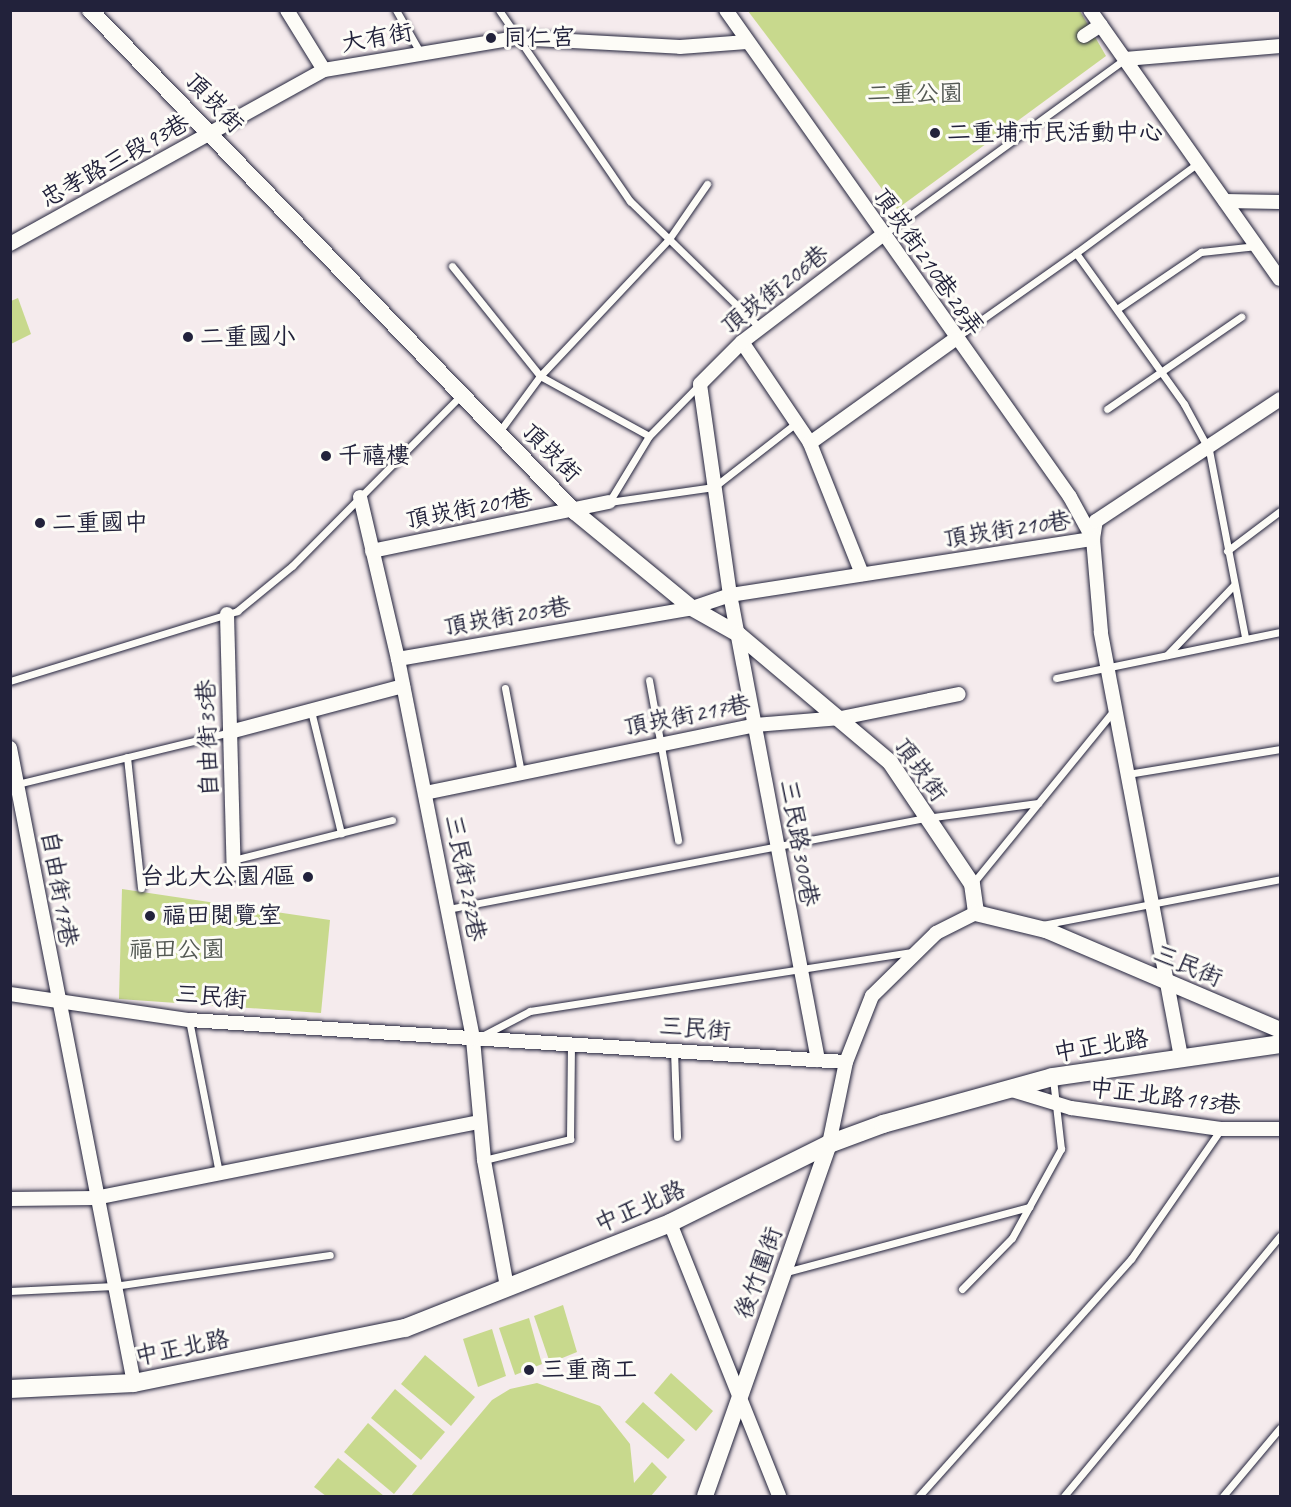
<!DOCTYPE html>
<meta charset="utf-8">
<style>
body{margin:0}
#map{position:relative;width:1291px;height:1507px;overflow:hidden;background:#f5ebed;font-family:Caveat,"LXGW WenKai TC",sans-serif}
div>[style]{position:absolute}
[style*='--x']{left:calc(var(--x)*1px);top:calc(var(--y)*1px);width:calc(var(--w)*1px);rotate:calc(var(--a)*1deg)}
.green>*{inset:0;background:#c8d98d}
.roads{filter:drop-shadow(0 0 2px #22223b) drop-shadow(0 0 2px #22223b)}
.service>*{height:7px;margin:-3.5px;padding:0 3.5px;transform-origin:3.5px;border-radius:3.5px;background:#fdfcf7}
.minor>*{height:14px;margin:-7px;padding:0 7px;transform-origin:7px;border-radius:7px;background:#fdfcf7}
.tertiary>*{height:16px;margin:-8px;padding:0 8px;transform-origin:8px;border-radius:8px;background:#fdfcf7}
.secondary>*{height:18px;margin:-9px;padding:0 9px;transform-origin:9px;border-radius:9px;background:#fdfcf7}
.dots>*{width:16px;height:16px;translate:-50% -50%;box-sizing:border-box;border:3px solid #fdfcf7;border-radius:50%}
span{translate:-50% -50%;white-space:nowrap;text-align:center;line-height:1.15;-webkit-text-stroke:6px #fdfcf7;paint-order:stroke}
.street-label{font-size:24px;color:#22223b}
.poi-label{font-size:24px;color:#22223b}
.left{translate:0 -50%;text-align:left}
.right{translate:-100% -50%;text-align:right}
.park-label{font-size:24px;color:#545954}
.frame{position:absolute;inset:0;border:12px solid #22223b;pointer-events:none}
</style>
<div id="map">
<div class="green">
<div style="clip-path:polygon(748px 11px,1080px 11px,1106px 56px,897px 209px)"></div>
<div style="clip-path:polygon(18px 298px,31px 334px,11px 344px,11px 301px)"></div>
<div style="clip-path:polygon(122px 889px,330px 920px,321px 1013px,119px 999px)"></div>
<div style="clip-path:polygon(563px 1305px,577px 1352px,550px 1363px,534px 1316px)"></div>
<div style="clip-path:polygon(529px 1318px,542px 1364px,515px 1375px,499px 1328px)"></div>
<div style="clip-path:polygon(492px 1329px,506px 1376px,478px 1387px,463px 1339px)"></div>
<div style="clip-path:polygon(425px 1355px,475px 1397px,451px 1426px,401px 1384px)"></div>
<div style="clip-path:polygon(671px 1373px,713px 1411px,696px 1431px,654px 1393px)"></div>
<div style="clip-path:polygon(537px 1383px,600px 1406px,630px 1444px,634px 1483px,652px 1462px,667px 1477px,651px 1496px,411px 1496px,492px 1400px,510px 1389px)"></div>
<div style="clip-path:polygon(395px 1389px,445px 1432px,421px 1460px,371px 1418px)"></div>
<div style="clip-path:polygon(643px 1402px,685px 1440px,668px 1459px,625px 1422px)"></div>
<div style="clip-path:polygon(368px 1423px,417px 1466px,394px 1494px,344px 1452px)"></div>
<div style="clip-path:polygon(338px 1458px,384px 1496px,326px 1496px,314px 1487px)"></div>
</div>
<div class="roads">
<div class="service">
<div style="--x:396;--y:10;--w:51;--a:60.4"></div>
<div style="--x:499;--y:10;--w:232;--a:55.6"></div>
<div style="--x:630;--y:201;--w:182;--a:44.3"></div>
<div style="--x:884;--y:234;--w:298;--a:-36"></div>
<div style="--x:1076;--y:253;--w:152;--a:-36.4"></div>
<div style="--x:452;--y:266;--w:141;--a:51.3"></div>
<div style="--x:540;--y:376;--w:124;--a:28.8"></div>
<div style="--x:649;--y:436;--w:73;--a:-45.6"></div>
<div style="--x:1117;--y:309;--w:102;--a:-34.2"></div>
<div style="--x:1201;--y:252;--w:56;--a:-6.1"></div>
<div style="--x:957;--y:337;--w:146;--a:-35.2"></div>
<div style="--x:1076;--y:253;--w:186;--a:54.4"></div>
<div style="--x:1184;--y:404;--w:52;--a:61.5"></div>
<div style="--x:1209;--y:450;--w:190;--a:79.1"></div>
<div style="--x:1107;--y:409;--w:163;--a:-34.5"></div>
<div style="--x:499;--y:432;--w:69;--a:-53.8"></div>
<div style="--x:540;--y:376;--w:188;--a:-46.7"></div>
<div style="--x:669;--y:239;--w:67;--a:-55.4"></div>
<div style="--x:649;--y:436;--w:77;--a:121.2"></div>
<div style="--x:609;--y:502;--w:106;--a:-8.1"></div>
<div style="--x:714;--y:487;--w:98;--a:-37.9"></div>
<div style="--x:1227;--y:551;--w:66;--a:-37"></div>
<div style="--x:1167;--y:655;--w:97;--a:-46.3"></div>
<div style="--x:1056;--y:678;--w:229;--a:-11.6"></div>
<div style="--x:649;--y:680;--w:163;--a:79.7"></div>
<div style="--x:10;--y:681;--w:238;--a:-17.1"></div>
<div style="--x:237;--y:611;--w:71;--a:-39.3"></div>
<div style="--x:292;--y:566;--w:239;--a:-45.3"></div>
<div style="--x:505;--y:688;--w:86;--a:79.3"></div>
<div style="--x:311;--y:711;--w:126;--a:76.2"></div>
<div style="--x:127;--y:757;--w:132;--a:83.9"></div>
<div style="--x:1128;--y:774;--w:154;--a:-9.3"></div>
<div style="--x:17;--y:784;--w:219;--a:-13.7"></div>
<div style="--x:233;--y:860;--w:164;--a:-14.1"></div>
<div style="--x:973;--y:883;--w:223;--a:-50.8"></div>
<div style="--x:448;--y:909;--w:487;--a:-10.8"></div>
<div style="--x:926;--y:818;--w:113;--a:-7.6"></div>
<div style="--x:1042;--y:925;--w:242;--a:-10.9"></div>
<div style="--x:189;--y:1020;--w:156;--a:78.9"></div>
<div style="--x:482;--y:1036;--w:54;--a:-27.5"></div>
<div style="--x:530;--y:1011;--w:388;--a:-8.8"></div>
<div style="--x:674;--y:1050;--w:87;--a:88"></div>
<div style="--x:484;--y:1160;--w:89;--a:-13.7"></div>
<div style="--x:570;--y:1139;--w:95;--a:-89.4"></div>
<div style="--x:786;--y:1272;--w:252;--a:-15"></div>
<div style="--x:962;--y:1289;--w:71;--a:-45.6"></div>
<div style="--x:1012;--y:1238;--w:102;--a:-61.2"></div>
<div style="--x:1061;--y:1149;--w:70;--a:-96.5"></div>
<div style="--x:10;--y:1291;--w:104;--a:-2.8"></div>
<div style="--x:114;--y:1286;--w:218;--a:-8.2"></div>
<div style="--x:919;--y:1496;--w:318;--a:-48.2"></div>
<div style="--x:1131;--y:1259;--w:158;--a:-55.3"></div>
<div style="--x:1064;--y:1496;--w:338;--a:-50.3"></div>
<div style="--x:1223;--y:1496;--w:89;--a:-50"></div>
</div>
<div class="minor">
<div style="--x:287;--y:10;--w:70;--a:58.3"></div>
<div style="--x:726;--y:10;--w:596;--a:54.76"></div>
<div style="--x:1070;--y:497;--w:48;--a:61.3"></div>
<div style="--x:1090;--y:10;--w:329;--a:54.8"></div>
<div style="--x:1084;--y:36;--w:20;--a:-33"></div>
<div style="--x:1125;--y:59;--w:156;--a:-4.8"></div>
<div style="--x:1225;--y:201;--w:55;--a:1"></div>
<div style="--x:10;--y:244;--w:359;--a:-29"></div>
<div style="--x:324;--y:70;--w:195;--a:-9.5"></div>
<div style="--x:516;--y:38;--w:164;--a:3.1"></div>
<div style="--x:680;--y:47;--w:67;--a:-4.3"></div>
<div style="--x:742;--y:342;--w:122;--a:56"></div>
<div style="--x:360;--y:497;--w:166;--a:76.8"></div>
<div style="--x:372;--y:551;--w:242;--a:-11.7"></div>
<div style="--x:862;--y:574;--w:141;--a:-111.7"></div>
<div style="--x:810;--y:443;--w:178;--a:-35.6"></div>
<div style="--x:227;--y:614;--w:260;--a:88.5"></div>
<div style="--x:230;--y:732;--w:179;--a:-14.9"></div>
<div style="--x:10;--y:748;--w:647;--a:78.95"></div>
<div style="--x:425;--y:793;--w:337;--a:-11.6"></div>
<div style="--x:755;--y:725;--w:86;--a:-4.7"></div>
<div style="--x:841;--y:718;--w:120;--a:-11.5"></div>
<div style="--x:10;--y:994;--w:181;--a:8.3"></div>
<div style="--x:189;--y:1020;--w:658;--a:3.66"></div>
<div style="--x:1181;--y:1057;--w:432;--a:-100.7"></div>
<div style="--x:1101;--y:632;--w:93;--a:-94.9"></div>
<div style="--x:1093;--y:539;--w:18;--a:-81"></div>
<div style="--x:1096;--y:521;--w:221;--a:-33.5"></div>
<div style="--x:818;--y:1060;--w:473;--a:-100.7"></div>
<div style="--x:730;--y:595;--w:213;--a:-98.1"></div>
<div style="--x:700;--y:384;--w:59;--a:-45"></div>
<div style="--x:742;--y:342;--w:175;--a:-37.3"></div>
<div style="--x:1012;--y:1090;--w:62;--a:17"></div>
<div style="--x:1071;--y:1108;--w:151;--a:8"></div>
<div style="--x:1221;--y:1129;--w:59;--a:0"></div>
<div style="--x:829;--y:1144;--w:84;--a:-78.3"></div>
<div style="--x:846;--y:1062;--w:71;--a:-68.5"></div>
<div style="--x:872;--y:996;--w:90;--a:-44.5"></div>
<div style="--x:936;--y:933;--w:45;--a:-26.6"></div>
<div style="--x:10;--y:1199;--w:85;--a:-0.7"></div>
<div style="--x:95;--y:1198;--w:392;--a:-11.2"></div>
<div style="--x:670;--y:1223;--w:294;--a:68.2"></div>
<div style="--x:507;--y:1287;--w:129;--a:-100.3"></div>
<div style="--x:484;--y:1160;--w:122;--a:-95.2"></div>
<div style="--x:473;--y:1038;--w:386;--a:-101.2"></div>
<div style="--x:398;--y:659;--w:298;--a:-9.8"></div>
<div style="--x:692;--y:608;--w:40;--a:-18.9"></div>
<div style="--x:730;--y:595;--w:367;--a:-8.8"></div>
</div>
<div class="tertiary">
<div style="--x:90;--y:10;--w:698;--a:45.99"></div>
<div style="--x:575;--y:512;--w:151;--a:39.4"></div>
<div style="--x:692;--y:608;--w:53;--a:29.5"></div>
<div style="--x:738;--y:634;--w:199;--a:40.1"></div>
<div style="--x:890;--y:762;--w:147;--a:56.1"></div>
<div style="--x:972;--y:884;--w:29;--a:82"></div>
<div style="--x:976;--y:913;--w:72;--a:13.7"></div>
<div style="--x:1046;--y:930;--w:254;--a:23.1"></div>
<div style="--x:705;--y:1496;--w:373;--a:-70.6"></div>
</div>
<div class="secondary">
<div style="--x:10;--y:1389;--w:124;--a:-2.8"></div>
<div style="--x:134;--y:1383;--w:277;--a:-11.5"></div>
<div style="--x:405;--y:1328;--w:285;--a:-21.6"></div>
<div style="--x:670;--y:1223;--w:178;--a:-26.4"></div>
<div style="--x:829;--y:1144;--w:58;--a:-20.3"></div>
<div style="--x:883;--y:1124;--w:175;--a:-15.5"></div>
<div style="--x:1052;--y:1077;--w:230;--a:-8.2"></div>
</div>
</div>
<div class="dots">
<div style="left:491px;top:38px;background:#22223b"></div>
<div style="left:935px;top:133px;background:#22223b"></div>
<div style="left:188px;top:337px;background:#22223b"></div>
<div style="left:326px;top:456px;background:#22223b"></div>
<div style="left:40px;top:523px;background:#22223b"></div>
<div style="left:308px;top:877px;background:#22223b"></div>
<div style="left:150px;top:916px;background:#22223b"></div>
<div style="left:529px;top:1370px;background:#22223b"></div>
</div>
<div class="street-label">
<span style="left:377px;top:38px;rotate:-10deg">大有街</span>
<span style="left:214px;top:103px;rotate:46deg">頂崁街</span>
<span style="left:115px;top:161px;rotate:-29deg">忠孝路三段93巷</span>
<span style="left:928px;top:262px;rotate:55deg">頂崁街210巷28弄</span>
<span style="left:775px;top:290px;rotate:-38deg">頂崁街206巷</span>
<span style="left:551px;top:453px;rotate:45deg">頂崁街</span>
<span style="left:469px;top:509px;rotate:-11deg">頂崁街201巷</span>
<span style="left:1007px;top:530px;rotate:-9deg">頂崁街210巷</span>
<span style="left:507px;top:617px;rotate:-10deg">頂崁街203巷</span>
<span style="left:687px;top:716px;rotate:-11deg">頂崁街217巷</span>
<span style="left:208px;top:738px;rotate:-92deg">自由街35巷</span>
<span style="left:920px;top:770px;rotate:54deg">頂崁街</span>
<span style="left:799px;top:843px;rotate:80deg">三民路300巷</span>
<span style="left:465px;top:878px;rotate:79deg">三民街272巷</span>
<span style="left:59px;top:889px;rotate:80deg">自由街17巷</span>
<span style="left:1188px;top:966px;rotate:23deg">三民街</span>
<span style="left:211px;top:997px;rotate:5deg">三民街</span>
<span style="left:695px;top:1029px;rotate:5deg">三民街</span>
<span style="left:1101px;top:1046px;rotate:-9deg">中正北路</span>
<span style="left:1165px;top:1097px;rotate:7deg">中正北路193巷</span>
<span style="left:640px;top:1207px;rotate:-23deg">中正北路</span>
<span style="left:759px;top:1273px;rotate:-70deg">後竹圍街</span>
<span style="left:182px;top:1348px;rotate:-11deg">中正北路</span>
</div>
<div class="poi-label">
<span class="left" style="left:503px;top:38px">同仁宮</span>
<span class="left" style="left:947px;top:133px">二重埔市民活動中心</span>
<span class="left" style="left:200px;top:337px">二重國小</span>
<span class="left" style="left:338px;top:456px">千禧樓</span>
<span class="left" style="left:52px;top:523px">二重國中</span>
<span class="right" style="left:296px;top:877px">台北大公園A區</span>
<span class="left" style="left:162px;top:916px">福田閱覽室</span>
<span class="left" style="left:541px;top:1370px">三重商工</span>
</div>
<div class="park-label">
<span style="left:915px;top:94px">二重公園</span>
<span style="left:177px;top:950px">福田公園</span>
</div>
<div class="frame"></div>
</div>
